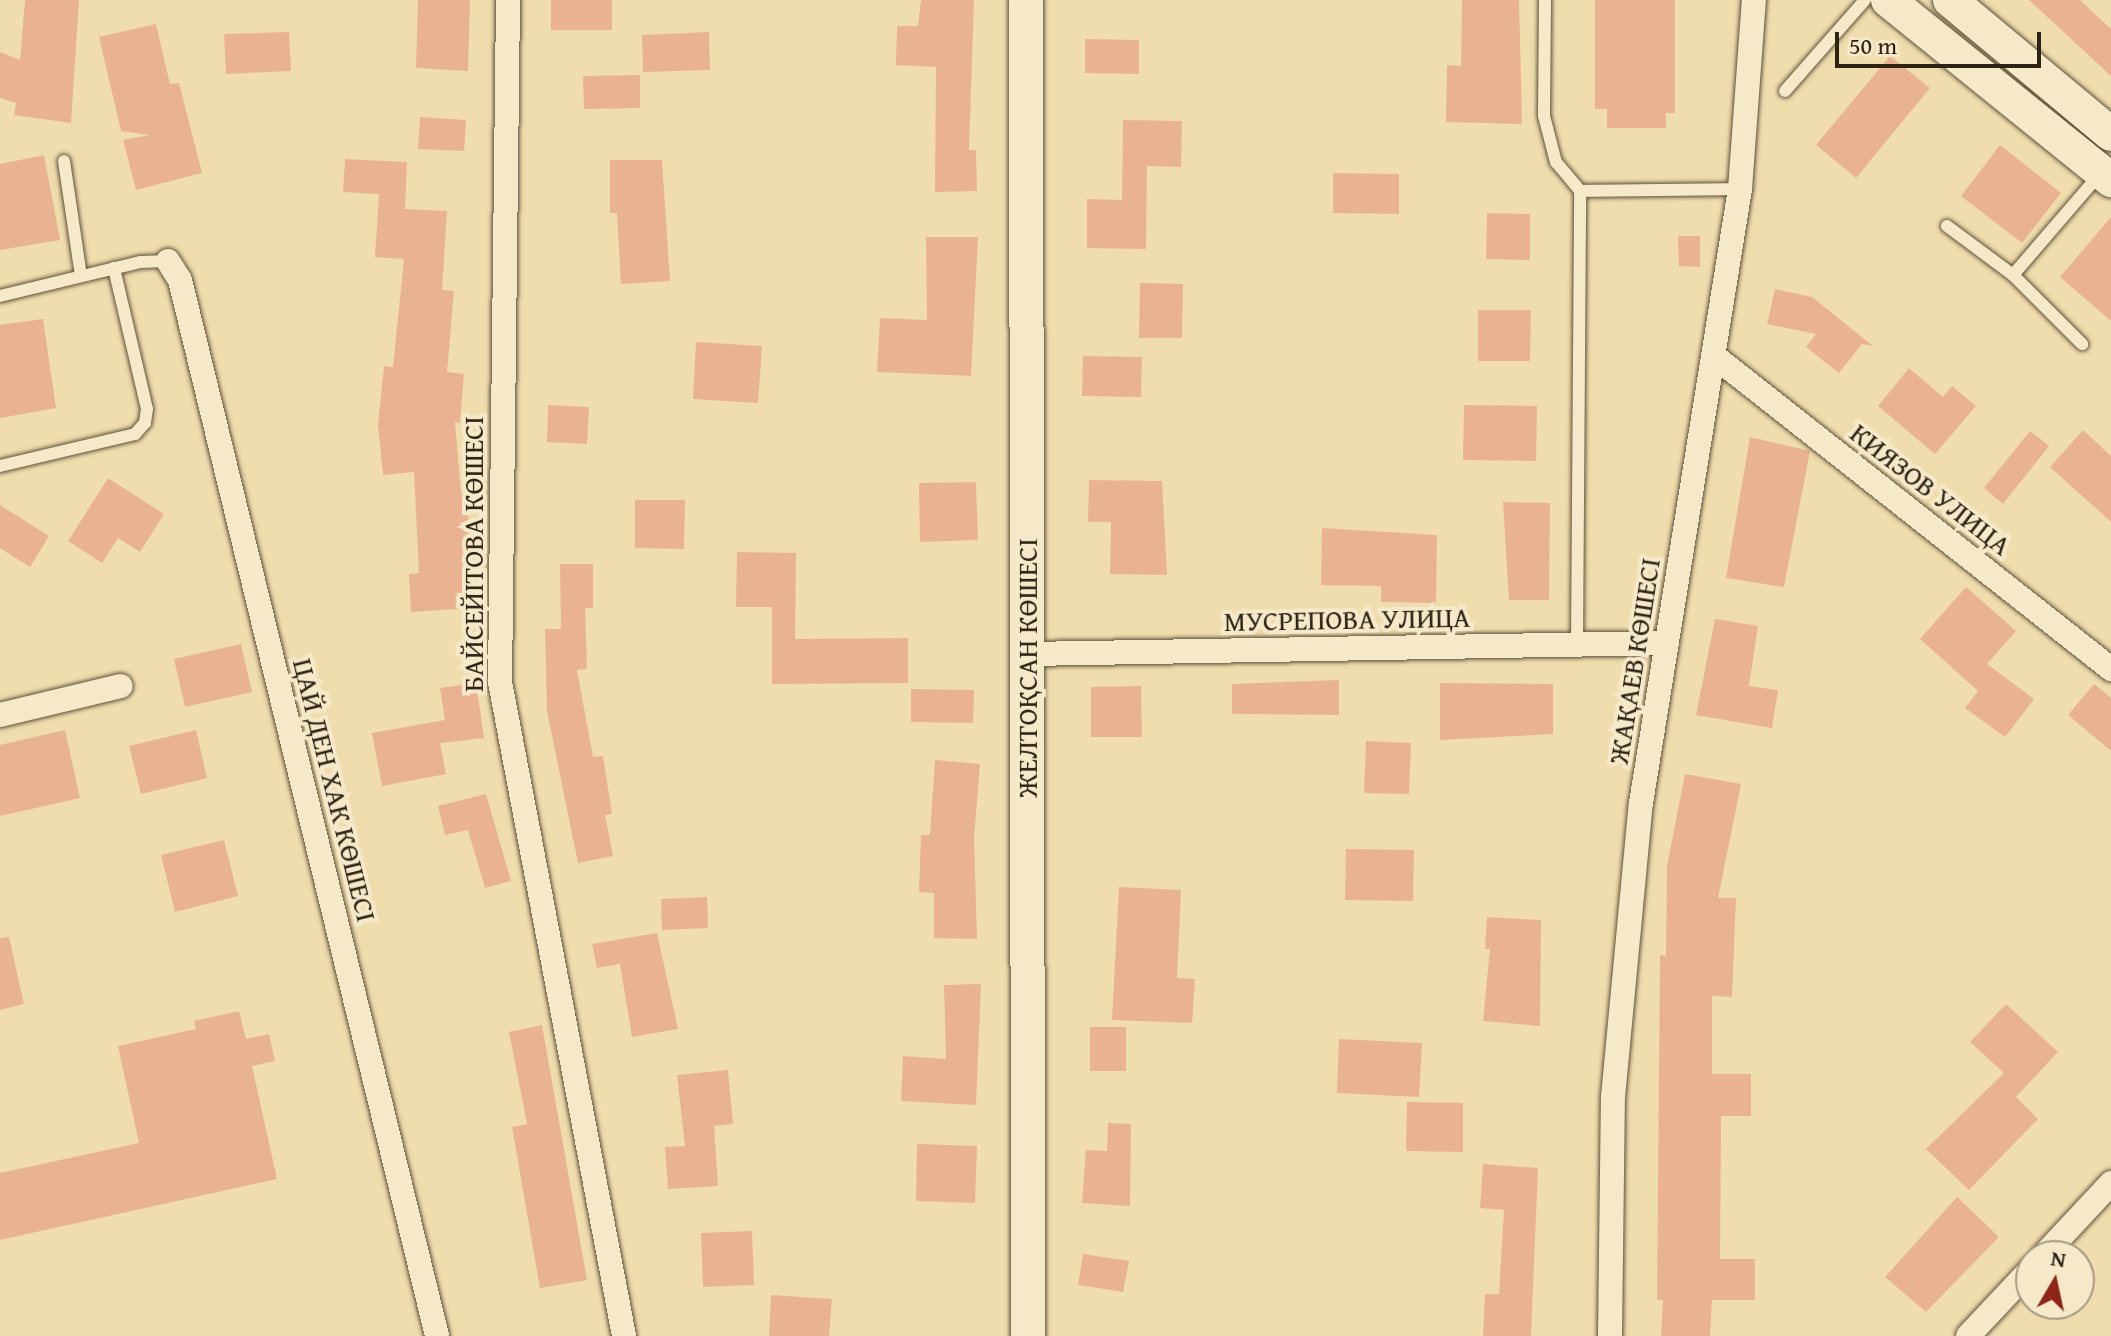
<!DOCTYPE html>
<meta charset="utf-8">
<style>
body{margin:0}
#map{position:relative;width:2111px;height:1336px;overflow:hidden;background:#f0ddad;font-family:"Gentium Book Plus",serif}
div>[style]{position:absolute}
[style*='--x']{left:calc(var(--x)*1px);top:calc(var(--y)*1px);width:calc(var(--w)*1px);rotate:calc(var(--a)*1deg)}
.building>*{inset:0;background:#e9b391}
.roads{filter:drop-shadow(0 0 2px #5e513a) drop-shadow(0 0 2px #5e513a)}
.lane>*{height:12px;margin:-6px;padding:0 6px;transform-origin:6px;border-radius:6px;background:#f5e9ca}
.street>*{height:24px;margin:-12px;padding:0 12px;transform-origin:12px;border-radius:12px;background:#f5e9ca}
.secondary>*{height:34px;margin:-17px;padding:0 17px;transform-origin:17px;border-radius:17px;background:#f5e9ca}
span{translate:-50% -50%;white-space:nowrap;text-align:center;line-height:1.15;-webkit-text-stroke:8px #f5e9ca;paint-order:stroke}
.street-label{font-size:28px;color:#2d2214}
.north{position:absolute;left:2015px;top:1240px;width:80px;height:80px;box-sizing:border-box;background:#f5e9ca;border:2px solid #a59981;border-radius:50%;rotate:9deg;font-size:22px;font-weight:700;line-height:32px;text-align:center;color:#2d2214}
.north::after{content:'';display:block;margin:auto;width:28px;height:36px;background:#8f2418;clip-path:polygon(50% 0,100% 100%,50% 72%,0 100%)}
.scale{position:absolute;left:1835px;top:32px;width:206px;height:36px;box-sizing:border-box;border:4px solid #2d2214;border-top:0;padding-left:10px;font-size:24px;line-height:28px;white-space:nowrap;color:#2d2214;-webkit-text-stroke:6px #f5e9ca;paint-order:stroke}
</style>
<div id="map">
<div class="building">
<div style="clip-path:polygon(25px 0,79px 0,71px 123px,14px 115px,16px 103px,0 98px,0 52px,20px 60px)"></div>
<div style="clip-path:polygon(418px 0,470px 0,468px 71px,416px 68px)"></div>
<div style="clip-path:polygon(551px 0,612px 0,612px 30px,551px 30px)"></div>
<div style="clip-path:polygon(921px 0,974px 0,969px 150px,976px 150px,977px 191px,935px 192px,936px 67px,896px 65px,897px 26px,918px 26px)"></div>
<div style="clip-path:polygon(1462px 0,1519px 0,1522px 124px,1446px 122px,1447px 65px,1461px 66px)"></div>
<div style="clip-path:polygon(1595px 0,1675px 0,1675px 113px,1666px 113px,1666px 128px,1607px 128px,1607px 109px,1595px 109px)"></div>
<div style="clip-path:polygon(2029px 0,2080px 0,2111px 29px,2111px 76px)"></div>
<div style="clip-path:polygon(156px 24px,170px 84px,179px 83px,202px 173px,136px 190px,123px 140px,150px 135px,121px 131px,99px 37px)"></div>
<div style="clip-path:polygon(289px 32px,291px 71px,226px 74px,224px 34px)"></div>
<div style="clip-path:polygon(709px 32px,710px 70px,643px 72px,642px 35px)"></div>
<div style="clip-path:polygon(1085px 39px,1139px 40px,1139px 74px,1085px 73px)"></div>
<div style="clip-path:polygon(1890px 56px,1930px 88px,1856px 178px,1816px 145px)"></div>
<div style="clip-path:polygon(640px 75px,640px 108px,584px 109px,583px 76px)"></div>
<div style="clip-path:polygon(420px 117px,466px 120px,464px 151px,418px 149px)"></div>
<div style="clip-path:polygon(1123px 120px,1182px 121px,1181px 167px,1147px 166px,1146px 249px,1087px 248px,1087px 199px,1122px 200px)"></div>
<div style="clip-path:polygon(2000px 145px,2061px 193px,2022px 243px,1961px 196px)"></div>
<div style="clip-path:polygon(44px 155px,60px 240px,0 250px,0 164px)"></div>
<div style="clip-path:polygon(345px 159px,407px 162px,405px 209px,447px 211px,442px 290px,454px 291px,447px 372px,464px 374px,460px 423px,455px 422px,461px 493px,467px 493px,473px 608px,411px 612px,409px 574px,419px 573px,414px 472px,383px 475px,378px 425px,384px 366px,393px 367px,404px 259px,375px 257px,379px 194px,343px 192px)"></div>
<div style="clip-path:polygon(610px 160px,662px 160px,670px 281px,621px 284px,617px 213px,610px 213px)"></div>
<div style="clip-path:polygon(1333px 173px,1399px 174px,1399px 214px,1333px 213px)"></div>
<div style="clip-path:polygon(1487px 213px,1530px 214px,1530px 260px,1486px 259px)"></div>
<div style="clip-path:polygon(2111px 217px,2111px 321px,2060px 277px)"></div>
<div style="clip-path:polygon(1678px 236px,1700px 236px,1700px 267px,1679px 266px)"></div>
<div style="clip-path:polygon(926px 237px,978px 237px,971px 376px,877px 372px,880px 318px,927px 320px)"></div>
<div style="clip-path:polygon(1140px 283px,1183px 284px,1182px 338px,1139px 338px)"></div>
<div style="clip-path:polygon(1775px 289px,1812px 297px,1873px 346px,1862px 344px,1839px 373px,1806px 347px,1816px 334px,1767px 324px)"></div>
<div style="clip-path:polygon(1478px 310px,1531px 310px,1530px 361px,1478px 361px)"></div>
<div style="clip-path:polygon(43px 319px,56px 408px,0 418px,0 325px)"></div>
<div style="clip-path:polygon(696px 342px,762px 346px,758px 403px,693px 399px)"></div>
<div style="clip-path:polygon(1083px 356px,1142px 357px,1141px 397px,1082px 396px)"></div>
<div style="clip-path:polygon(1909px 368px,1943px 397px,1952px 386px,1976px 406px,1935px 454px,1878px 406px)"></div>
<div style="clip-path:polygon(548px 405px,589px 407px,587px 444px,547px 442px)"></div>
<div style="clip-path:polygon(1464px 405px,1537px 406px,1536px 461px,1463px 460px)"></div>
<div style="clip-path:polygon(2083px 430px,2111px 456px,2111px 522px,2050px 467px)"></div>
<div style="clip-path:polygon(2030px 431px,2049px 446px,2003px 504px,1984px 488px)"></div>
<div style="clip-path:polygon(1750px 437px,1810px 451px,1784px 587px,1726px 578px)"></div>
<div style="clip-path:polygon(108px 478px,164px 514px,140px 552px,118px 538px,102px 563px,68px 541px)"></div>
<div style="clip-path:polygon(1089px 480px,1162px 481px,1167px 575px,1110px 574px,1111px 522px,1088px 522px)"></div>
<div style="clip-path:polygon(976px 482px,978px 540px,920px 542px,919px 483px)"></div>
<div style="clip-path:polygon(635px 500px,685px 500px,684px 549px,635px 548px)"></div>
<div style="clip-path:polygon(1503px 502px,1550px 503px,1549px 600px,1509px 600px)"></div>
<div style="clip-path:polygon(0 505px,49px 536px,30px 567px,0 548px)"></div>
<div style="clip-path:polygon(1322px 528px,1437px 535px,1436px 603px,1381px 602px,1381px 586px,1321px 585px)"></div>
<div style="clip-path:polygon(737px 552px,796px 553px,795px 639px,908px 638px,908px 683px,772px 684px,772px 607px,736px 607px)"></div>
<div style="clip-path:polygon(560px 564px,593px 564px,593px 608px,585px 608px,587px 669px,577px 670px,593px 757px,603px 756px,612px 814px,605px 815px,613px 856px,578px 863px,547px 711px,545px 629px,561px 629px)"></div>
<div style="clip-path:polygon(1966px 587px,2016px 631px,1987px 664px,2034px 699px,2005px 737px,1965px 708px,1978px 691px,1920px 639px)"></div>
<div style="clip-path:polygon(1715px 619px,1758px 626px,1749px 686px,1778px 690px,1772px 728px,1696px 715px)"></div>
<div style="clip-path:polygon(241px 644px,252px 692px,185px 707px,174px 659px)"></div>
<div style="clip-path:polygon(1339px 680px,1339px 715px,1232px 714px,1232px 684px)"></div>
<div style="clip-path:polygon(476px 683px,484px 738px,440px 743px,446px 774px,382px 786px,372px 733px,445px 720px,440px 688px)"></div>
<div style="clip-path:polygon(1440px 683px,1553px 684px,1553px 734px,1440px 740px)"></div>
<div style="clip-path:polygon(2094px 684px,2111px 698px,2111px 751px,2068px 715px)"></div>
<div style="clip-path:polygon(1141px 686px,1142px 737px,1091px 737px,1091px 687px)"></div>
<div style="clip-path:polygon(911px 689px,974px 690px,973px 723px,911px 722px)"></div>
<div style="clip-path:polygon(65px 730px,80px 798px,0 816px,0 745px)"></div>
<div style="clip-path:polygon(196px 730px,207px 778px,141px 794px,129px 746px)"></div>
<div style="clip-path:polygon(1366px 741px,1411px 743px,1409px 794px,1364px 793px)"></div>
<div style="clip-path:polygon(935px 760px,980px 764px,974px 837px,977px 939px,934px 938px,934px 893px,919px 892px,921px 835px,930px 835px)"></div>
<div style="clip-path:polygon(1685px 774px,1741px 784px,1718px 898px,1736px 898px,1732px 997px,1712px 996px,1712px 1074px,1751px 1074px,1751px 1116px,1721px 1116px,1720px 1259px,1755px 1259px,1755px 1300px,1712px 1300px,1710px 1336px,1661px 1336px,1663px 1300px,1657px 1300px,1660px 955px,1666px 956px,1667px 866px)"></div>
<div style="clip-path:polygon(486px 794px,511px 881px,485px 888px,468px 830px,445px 835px,438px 806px)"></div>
<div style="clip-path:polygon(224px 840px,238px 896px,175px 912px,161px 855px)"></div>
<div style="clip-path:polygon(1346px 849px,1414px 850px,1413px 901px,1345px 900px)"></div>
<div style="clip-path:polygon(1119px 887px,1181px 890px,1177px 978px,1195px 979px,1192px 1023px,1112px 1020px)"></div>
<div style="clip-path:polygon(707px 897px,708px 928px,662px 930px,661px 899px)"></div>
<div style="clip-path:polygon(1487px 917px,1541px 920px,1540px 1026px,1483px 1021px,1490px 949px,1485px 949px)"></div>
<div style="clip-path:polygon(657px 933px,678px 1029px,632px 1037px,620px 964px,597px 968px,592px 944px)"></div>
<div style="clip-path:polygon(9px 937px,24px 1004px,0 1010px,0 938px)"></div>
<div style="clip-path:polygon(981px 984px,976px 1105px,901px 1101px,903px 1056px,946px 1059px,944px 985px)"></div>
<div style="clip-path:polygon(2006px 1004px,2058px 1052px,2016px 1097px,2038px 1119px,1969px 1190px,1926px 1149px,2004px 1073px,1970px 1042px)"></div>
<div style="clip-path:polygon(239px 1011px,246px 1039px,269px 1034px,275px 1061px,252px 1066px,277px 1179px,0 1240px,0 1173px,139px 1143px,118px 1046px,196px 1029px,194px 1021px)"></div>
<div style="clip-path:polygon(542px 1025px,587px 1280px,540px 1288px,512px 1127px,527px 1124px,509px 1032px)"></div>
<div style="clip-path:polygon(1090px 1027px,1126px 1027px,1126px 1071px,1090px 1071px)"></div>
<div style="clip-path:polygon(1339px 1039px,1422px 1043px,1419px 1097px,1337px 1093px)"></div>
<div style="clip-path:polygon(728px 1070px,733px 1124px,714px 1126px,718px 1186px,668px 1189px,665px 1147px,685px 1146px,677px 1075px)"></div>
<div style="clip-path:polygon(1407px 1102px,1463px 1103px,1463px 1152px,1406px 1151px)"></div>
<div style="clip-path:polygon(1108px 1123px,1131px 1124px,1130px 1206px,1082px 1203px,1086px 1150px,1107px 1151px)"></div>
<div style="clip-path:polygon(917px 1144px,977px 1146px,975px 1203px,916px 1201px)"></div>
<div style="clip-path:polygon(1483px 1164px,1538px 1168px,1531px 1336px,1483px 1336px,1485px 1294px,1499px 1294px,1504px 1210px,1480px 1208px)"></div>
<div style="clip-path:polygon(1957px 1197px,1999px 1237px,1926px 1312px,1885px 1277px)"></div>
<div style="clip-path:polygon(752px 1231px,754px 1285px,703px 1287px,701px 1233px)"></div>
<div style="clip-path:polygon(1083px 1254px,1129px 1261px,1123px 1292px,1078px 1285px)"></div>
<div style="clip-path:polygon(771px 1295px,832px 1299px,829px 1336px,769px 1336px)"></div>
</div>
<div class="roads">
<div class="lane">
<div style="--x:1545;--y:0;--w:116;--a:90.5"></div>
<div style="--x:1544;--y:116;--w:48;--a:75.4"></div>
<div style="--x:1556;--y:162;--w:38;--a:50"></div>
<div style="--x:1785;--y:91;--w:121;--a:-48.7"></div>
<div style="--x:64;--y:161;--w:116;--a:81.6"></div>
<div style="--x:1947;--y:226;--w:82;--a:36.6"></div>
<div style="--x:2013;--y:275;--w:98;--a:45"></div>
<div style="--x:2013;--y:275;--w:132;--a:-49.3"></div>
<div style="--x:0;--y:296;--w:145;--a:-13.6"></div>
<div style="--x:141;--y:262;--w:27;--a:-2"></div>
<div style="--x:0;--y:466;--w:139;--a:-13.3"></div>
<div style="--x:135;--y:434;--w:15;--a:-48"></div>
<div style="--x:145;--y:423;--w:14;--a:-82"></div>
<div style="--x:147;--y:409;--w:145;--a:-103.2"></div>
<div style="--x:1577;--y:645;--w:454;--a:-89.6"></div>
<div style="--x:1580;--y:191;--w:160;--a:-0.7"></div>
</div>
<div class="street">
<div style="--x:508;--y:0;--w:682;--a:90.67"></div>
<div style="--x:500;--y:682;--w:666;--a:79.26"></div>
<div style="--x:168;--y:261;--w:22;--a:58"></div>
<div style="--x:180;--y:280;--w:1087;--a:76.32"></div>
<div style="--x:1714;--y:356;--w:506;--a:38.25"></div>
<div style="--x:1027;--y:654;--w:640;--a:-0.98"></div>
<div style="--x:0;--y:715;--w:124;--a:-13.5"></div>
<div style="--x:2043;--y:1256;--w:100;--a:-47"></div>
<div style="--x:1610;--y:1336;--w:239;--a:-89.3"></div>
<div style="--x:1613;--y:1097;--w:295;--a:-84.6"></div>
<div style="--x:1641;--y:803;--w:622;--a:-80.84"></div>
<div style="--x:1740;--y:189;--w:190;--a:-85.8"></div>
<div style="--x:1968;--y:1336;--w:92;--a:-46.8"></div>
</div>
<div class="secondary">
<div style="--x:1026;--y:0;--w:1336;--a:89.91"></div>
<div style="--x:1888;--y:0;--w:287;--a:38.9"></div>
<div style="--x:1950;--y:0;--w:209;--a:39.8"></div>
</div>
</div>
<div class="street-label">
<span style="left:1931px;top:489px;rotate:38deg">КИЯЗОВ УЛИЦА</span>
<span style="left:473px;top:554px;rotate:-90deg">БАЙСЕЙІТОВА КӨШЕСІ</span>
<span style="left:1347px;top:619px;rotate:-1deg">МУСРЕПОВА УЛИЦА</span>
<span style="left:1634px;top:661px;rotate:-81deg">ЖАҚАЕВ КӨШЕСІ</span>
<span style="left:1027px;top:668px;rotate:-90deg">ЖЕЛТОҚСАН КӨШЕСІ</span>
<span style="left:335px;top:790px;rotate:76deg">ЦАЙ ДЕН ХАК КӨШЕСІ</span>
</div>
<div class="north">N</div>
<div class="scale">50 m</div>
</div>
